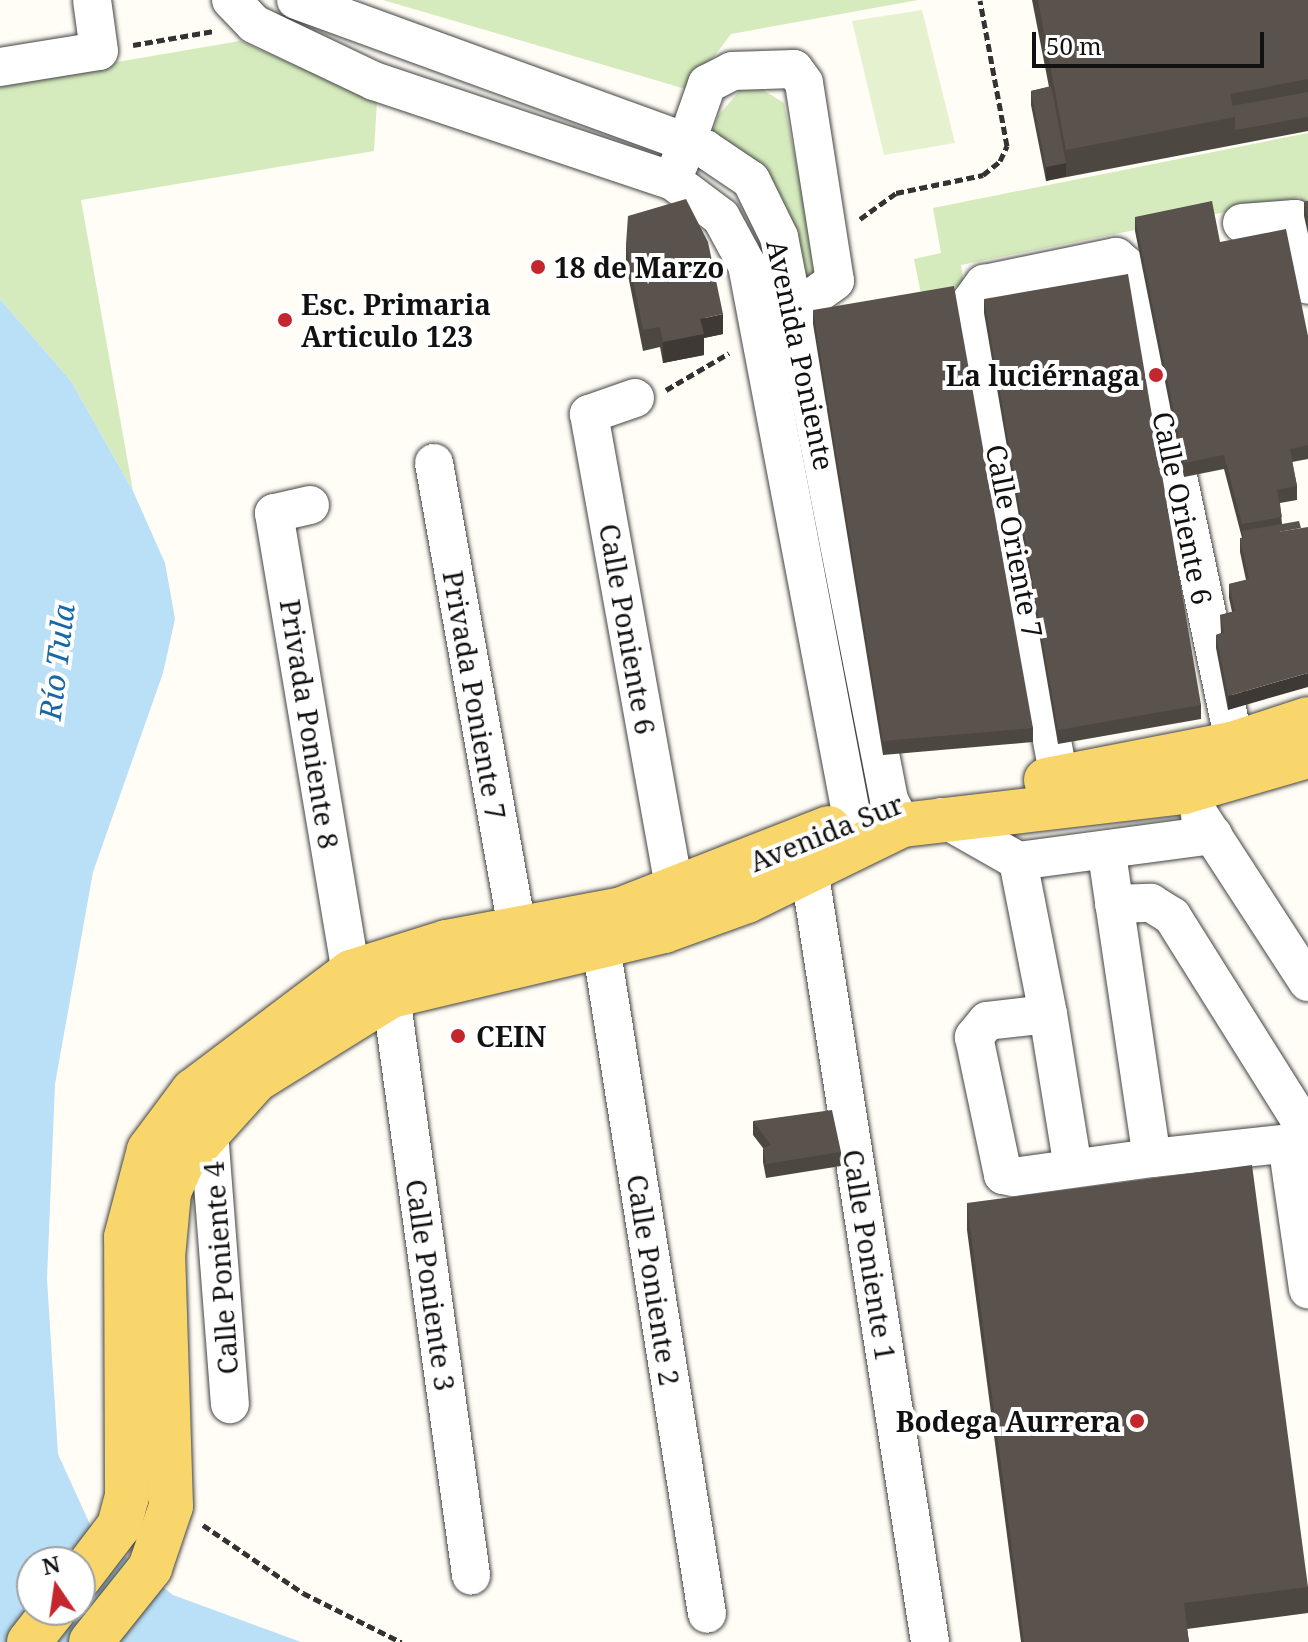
<!DOCTYPE html>
<meta charset="utf-8">
<style>
body{margin:0}
#map{position:relative;width:1308px;height:1642px;overflow:hidden;background:#fffdf5;font-family:"Noto Serif",serif}
div>[style]{position:absolute}
[style*='--x']{left:calc(var(--x)*1px);top:calc(var(--y)*1px);width:calc(var(--w)*1px);rotate:calc(var(--a)*1deg)}
.green>*{inset:0;background:#d5ebbd}
.pitch>*{inset:0;background:#e6f2cf}
.water>*{inset:0;background:#b9e0f7}
.path>*{height:5px;margin-top:-2.5px;transform-origin:0;background:repeating-linear-gradient(90deg,#333 0 8px,transparent 0 12px)}
.roads{filter:drop-shadow(0 0 2px #444) drop-shadow(0 0 2px #444)}
.minor>*{height:38px;margin:-19px;padding:0 19px;transform-origin:19px;border-radius:19px;background:#fff}
.major>*{height:44px;margin:-22px;padding:0 22px;transform-origin:22px;border-radius:22px;background:#f9d66b}
.wall>*{inset:0;background:#4d4742}
.shaded-wall>*{inset:0;background:#3f3936}
.building>*{inset:0;background:#5a524d}
.dots>*{width:22px;height:22px;translate:-50% -50%;box-sizing:border-box;border:4px solid #fff;border-radius:50%}
span{translate:-50% -50%;white-space:nowrap;text-align:center;line-height:1.15;-webkit-text-stroke:8px #fff;paint-order:stroke}
.poi-label{font-size:28px;color:#111;font-weight:700}
.left{translate:0 -50%;text-align:left}
.right{translate:-100% -50%;text-align:right}
.street-label{font-size:28px;color:#111}
.water-label{font-size:30px;color:#1768a6;font-style:italic}
.north{position:absolute;left:16px;top:1546px;width:80px;height:80px;box-sizing:border-box;background:#fff;border:2px solid #a0a0a0;border-radius:50%;rotate:347deg;font-size:22px;font-weight:700;line-height:32px;text-align:center;color:#111}
.north::after{content:'';display:block;margin:auto;width:28px;height:36px;background:#c4262e;clip-path:polygon(50% 0,100% 100%,50% 72%,0 100%)}
.scale{position:absolute;left:1032px;top:32px;width:232px;height:36px;box-sizing:border-box;border:4px solid #111;border-top:0;padding-left:10px;font-size:24px;line-height:28px;white-space:nowrap;color:#111;-webkit-text-stroke:6px #fff;paint-order:stroke}
</style>
<div id="map">
<div class="green">
<div style="clip-path:polygon(383px 0,918px 0,731px 34px,689px 90px)"></div>
<div style="clip-path:polygon(240px 41px,377px 101px,374px 151px,81px 200px,133px 491px,71px 381px,0 299px,0 82px)"></div>
<div style="clip-path:polygon(740px 90px,763px 90px,784px 103px,824px 302px,813px 302px,711px 137px,718px 116px)"></div>
<div style="clip-path:polygon(1308px 133px,1308px 219px,1300px 197px,961px 265px,964px 285px,921px 294px,914px 259px,941px 253px,933px 208px)"></div>
</div>
<div class="pitch">
<div style="clip-path:polygon(922px 10px,955px 143px,884px 155px,852px 21px)"></div>
</div>
<div class="water">
<div style="clip-path:polygon(evenodd,0 299px,71px 381px,133px 491px,165px 563px,175px 619px,163px 673px,93px 872px,55px 1084px,47px 1279px,58px 1454px,93px 1531px,173px 1595px,301px 1642px,0 1642px,0 299px,32px 1562px,80px 1562px,80px 1610px,32px 1610px,32px 1562px)"></div>
</div>
<div class="path">
<div style="--x:133;--y:45;--w:82;--a:-9.8"></div>
<div style="--x:860;--y:219;--w:44;--a:-35.8"></div>
<div style="--x:896;--y:193;--w:89;--a:-11.7"></div>
<div style="--x:983;--y:175;--w:22;--a:-39"></div>
<div style="--x:1000;--y:161;--w:17;--a:-65"></div>
<div style="--x:1007;--y:146;--w:148;--a:-100.5"></div>
<div style="--x:666;--y:390;--w:73;--a:-30.4"></div>
<div style="--x:203;--y:1525;--w:121;--a:34.2"></div>
<div style="--x:303;--y:1593;--w:110;--a:26.6"></div>
</div>
<div class="roads">
<div class="minor">
<div style="--x:231;--y:0;--w:33;--a:46"></div>
<div style="--x:254;--y:24;--w:133;--a:25.4"></div>
<div style="--x:374;--y:81;--w:315;--a:18.5"></div>
<div style="--x:673;--y:181;--w:60;--a:36.9"></div>
<div style="--x:721;--y:217;--w:55;--a:61.6"></div>
<div style="--x:747;--y:265;--w:563;--a:79.25"></div>
<div style="--x:852;--y:818;--w:27;--a:63"></div>
<div style="--x:296;--y:0;--w:435;--a:20"></div>
<div style="--x:705;--y:149;--w:55;--a:34"></div>
<div style="--x:751;--y:180;--w:64;--a:63.8"></div>
<div style="--x:779;--y:237;--w:574;--a:78.94"></div>
<div style="--x:889;--y:800;--w:28;--a:63"></div>
<div style="--x:0;--y:67;--w:100;--a:-9.2"></div>
<div style="--x:99;--y:51;--w:51;--a:-97.8"></div>
<div style="--x:679;--y:164;--w:85;--a:-70.7"></div>
<div style="--x:707;--y:84;--w:28;--a:-27"></div>
<div style="--x:732;--y:71;--w:62;--a:-1.8"></div>
<div style="--x:794;--y:69;--w:17;--a:54"></div>
<div style="--x:804;--y:83;--w:200;--a:81.1"></div>
<div style="--x:835;--y:281;--w:72;--a:144.6"></div>
<div style="--x:1242;--y:223;--w:53;--a:-4.3"></div>
<div style="--x:1295;--y:219;--w:67;--a:78.9"></div>
<div style="--x:635;--y:398;--w:49;--a:160.8"></div>
<div style="--x:589;--y:414;--w:485;--a:79.8"></div>
<div style="--x:434;--y:463;--w:501;--a:79.88"></div>
<div style="--x:310;--y:505;--w:37;--a:167"></div>
<div style="--x:274;--y:513;--w:465;--a:80.5"></div>
<div style="--x:1059;--y:778;--w:483;--a:-100.6"></div>
<div style="--x:970;--y:303;--w:24;--a:-54"></div>
<div style="--x:984;--y:284;--w:135;--a:-11.6"></div>
<div style="--x:1116;--y:257;--w:25;--a:40"></div>
<div style="--x:1135;--y:273;--w:508;--a:78.07"></div>
<div style="--x:1200;--y:816;--w:198;--a:57"></div>
<div style="--x:941;--y:817;--w:89;--a:29.7"></div>
<div style="--x:1018;--y:861;--w:197;--a:-7.6"></div>
<div style="--x:1107;--y:854;--w:307;--a:81.6"></div>
<div style="--x:1152;--y:1158;--w:157;--a:-6.2"></div>
<div style="--x:1018;--y:861;--w:156;--a:78.9"></div>
<div style="--x:809;--y:869;--w:782;--a:81.1"></div>
<div style="--x:1114;--y:904;--w:37;--a:-2"></div>
<div style="--x:1151;--y:903;--w:25;--a:32"></div>
<div style="--x:1172;--y:916;--w:256;--a:57.9"></div>
<div style="--x:601;--y:946;--w:676;--a:80.98"></div>
<div style="--x:391;--y:996;--w:585;--a:82.13"></div>
<div style="--x:202;--y:1113;--w:20;--a:70"></div>
<div style="--x:209;--y:1132;--w:273;--a:85.6"></div>
<div style="--x:1287;--y:1143;--w:148;--a:81.8"></div>
<div style="--x:1073;--y:1168;--w:156;--a:-99.2"></div>
<div style="--x:1048;--y:1014;--w:61;--a:173.5"></div>
<div style="--x:987;--y:1021;--w:21;--a:129"></div>
<div style="--x:974;--y:1037;--w:141;--a:78.1"></div>
<div style="--x:1003;--y:1175;--w:10;--a:11"></div>
<div style="--x:1013;--y:1177;--w:140;--a:-7.8"></div>
</div>
<div class="major">
<div style="--x:1046;--y:780;--w:189;--a:-11"></div>
<div style="--x:1232;--y:744;--w:80;--a:-18.2"></div>
<div style="--x:80;--y:1577;--w:64;--a:-52.6"></div>
<div style="--x:119;--y:1526;--w:30;--a:-75"></div>
<div style="--x:127;--y:1497;--w:260;--a:-90.2"></div>
<div style="--x:126;--y:1237;--w:90;--a:-75.2"></div>
<div style="--x:149;--y:1150;--w:74;--a:-53.3"></div>
<div style="--x:193;--y:1091;--w:198;--a:-37"></div>
<div style="--x:351;--y:972;--w:100;--a:-17.5"></div>
<div style="--x:446;--y:942;--w:179;--a:-10.6"></div>
<div style="--x:622;--y:909;--w:222;--a:-21.4"></div>
<div style="--x:29;--y:1642;--w:41;--a:-52"></div>
<div style="--x:91;--y:1642;--w:95;--a:-51.4"></div>
<div style="--x:150;--y:1568;--w:65;--a:-71.3"></div>
<div style="--x:171;--y:1506;--w:249;--a:-91.8"></div>
<div style="--x:163;--y:1257;--w:65;--a:-84.7"></div>
<div style="--x:169;--y:1192;--w:34;--a:-66"></div>
<div style="--x:183;--y:1161;--w:109;--a:-48"></div>
<div style="--x:256;--y:1080;--w:159;--a:-31.9"></div>
<div style="--x:391;--y:996;--w:281;--a:-13.4"></div>
<div style="--x:664;--y:931;--w:88;--a:-19.9"></div>
<div style="--x:747;--y:901;--w:173;--a:-26.1"></div>
<div style="--x:902;--y:825;--w:284;--a:-6.7"></div>
<div style="--x:1184;--y:792;--w:129;--a:-16.2"></div>
</div>
</div>
<div class="wall">
<div style="clip-path:polygon(1032px 0,1308px 0,1308px 131px,1046px 181px,1031px 105px,1031px 91px,1049px 87px)"></div>
<div style="clip-path:polygon(1308px 201px,1308px 234px,1304px 216px,1304px 202px)"></div>
<div style="clip-path:polygon(1135px 217px,1220px 242px,1308px 336px,1308px 459px,1292px 462px,1297px 486px,1297px 500px,1280px 503px,1282px 524px,1228px 710px,1216px 648px,1216px 635px,1221px 633px,1220px 615px,1232px 612px,1229px 598px,1229px 584px,1246px 580px,1240px 552px,1240px 538px,1242px 538px,1224px 469px,1184px 477px,1135px 231px)"></div>
<div style="clip-path:polygon(626px 244px,723px 334px,704px 338px,704px 355px,663px 363px,660px 347px,643px 351px,626px 265px)"></div>
<div style="clip-path:polygon(984px 299px,1201px 705px,1201px 719px,1058px 744px,984px 313px)"></div>
<div style="clip-path:polygon(813px 310px,1033px 728px,1033px 742px,883px 755px,813px 324px)"></div>
<div style="clip-path:polygon(753px 1121px,841px 1152px,841px 1166px,766px 1178px,763px 1162px,763px 1148px,753px 1135px)"></div>
<div style="clip-path:polygon(967px 1203px,1308px 1587px,1308px 1613px,1187px 1629px,1189px 1642px,1021px 1642px,967px 1230px)"></div>
</div>
<div class="shaded-wall">
<div style="clip-path:polygon(1066px 163px,1066px 176px,1046px 181px,1046px 167px)"></div>
<div style="clip-path:polygon(723px 314px,723px 334px,704px 338px,704px 355px,663px 363px,663px 342px,700px 319px)"></div>
<div style="clip-path:polygon(1308px 673px,1308px 687px,1228px 710px,1228px 696px)"></div>
</div>
<div class="building">
<div style="clip-path:polygon(1038px 0,1308px 0,1308px 79px,1230px 94px,1235px 117px,1066px 150px)"></div>
<div style="clip-path:polygon(1051px 86px,1066px 163px,1046px 167px,1031px 91px)"></div>
<div style="clip-path:polygon(1308px 92px,1308px 117px,1235px 130px,1235px 117px,1232px 106px)"></div>
<div style="clip-path:polygon(686px 199px,708px 242px,723px 314px,700px 319px,704px 334px,663px 342px,660px 327px,643px 330px,626px 244px,628px 216px)"></div>
<div style="clip-path:polygon(1212px 201px,1220px 242px,1286px 229px,1308px 336px,1308px 445px,1290px 449px,1297px 486px,1277px 490px,1282px 517px,1242px 524px,1224px 455px,1184px 463px,1135px 217px)"></div>
<div style="clip-path:polygon(1308px 201px,1308px 220px,1304px 202px)"></div>
<div style="clip-path:polygon(1128px 274px,1201px 705px,1058px 730px,984px 299px)"></div>
<div style="clip-path:polygon(954px 286px,1033px 728px,883px 741px,813px 310px)"></div>
<div style="clip-path:polygon(1299px 521px,1301px 528px,1244px 538px,1242px 531px)"></div>
<div style="clip-path:polygon(1308px 527px,1308px 673px,1228px 696px,1216px 635px,1224px 633px,1220px 615px,1235px 611px,1229px 584px,1249px 579px,1240px 538px)"></div>
<div style="clip-path:polygon(832px 1110px,841px 1152px,766px 1164px,763px 1148px,771px 1145px,753px 1121px)"></div>
<div style="clip-path:polygon(1252px 1165px,1308px 1587px,1184px 1603px,1189px 1642px,1024px 1642px,967px 1203px)"></div>
</div>
<div class="dots">
<div style="left:538px;top:267px;background:#c4262e"></div>
<div style="left:285px;top:320px;background:#c4262e"></div>
<div style="left:1156px;top:375px;background:#c4262e"></div>
<div style="left:458px;top:1036px;background:#c4262e"></div>
<div style="left:1137px;top:1421px;background:#c4262e"></div>
</div>
<div class="poi-label">
<span class="left" style="left:554px;top:267px">18 de Marzo</span>
<span class="left" style="left:301px;top:320px">Esc. Primaria<br>Articulo 123</span>
<span class="right" style="left:1140px;top:375px">La luciérnaga</span>
<span class="left" style="left:476px;top:1036px">CEIN</span>
<span class="right" style="left:1121px;top:1421px">Bodega Aurrera</span>
</div>
<div class="street-label">
<span style="left:801px;top:355px;rotate:78deg">Avenida Poniente</span>
<span style="left:1183px;top:508px;rotate:78deg">Calle Oriente 6</span>
<span style="left:1015px;top:541px;rotate:79deg">Calle Oriente 7</span>
<span style="left:628px;top:629px;rotate:80deg">Calle Poniente 6</span>
<span style="left:475px;top:695px;rotate:80deg">Privada Poniente 7</span>
<span style="left:310px;top:724px;rotate:81deg">Privada Poniente 8</span>
<span style="left:826px;top:832px;rotate:-22deg">Avenida Sur</span>
<span style="left:870px;top:1255px;rotate:81deg">Calle Poniente 1</span>
<span style="left:220px;top:1268px;rotate:-94deg">Calle Poniente 4</span>
<span style="left:654px;top:1280px;rotate:81deg">Calle Poniente 2</span>
<span style="left:431px;top:1285px;rotate:82deg">Calle Poniente 3</span>
</div>
<div class="water-label">
<span style="left:57px;top:662px;rotate:-83deg">Río Tula</span>
</div>
<div class="north">N</div>
<div class="scale">50 m</div>
</div>
